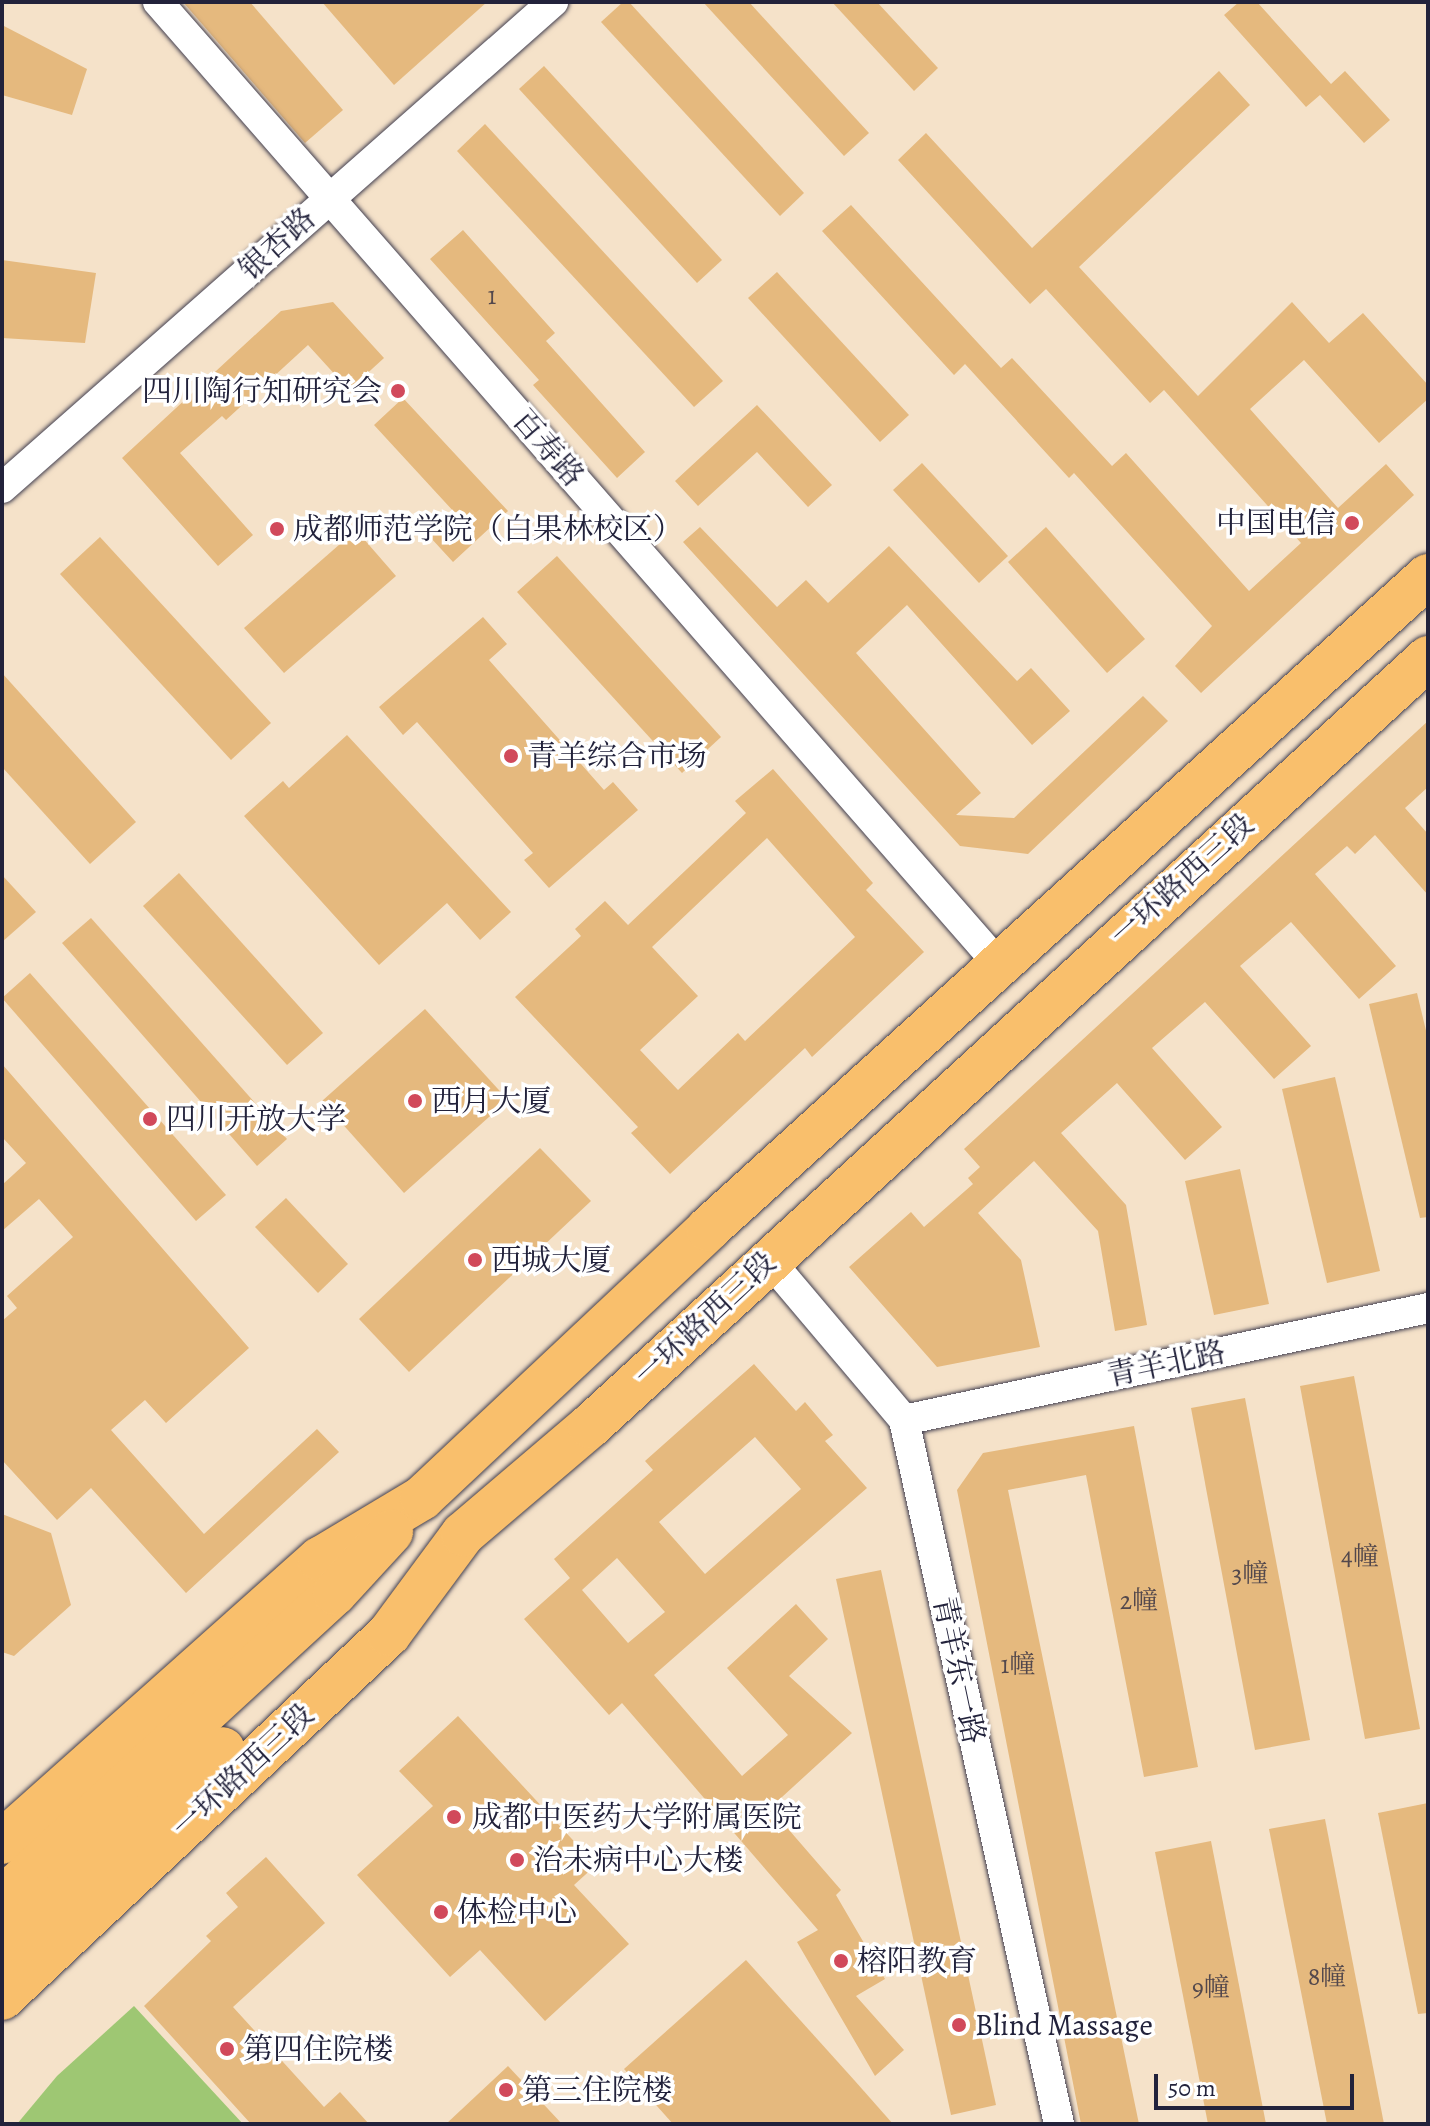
<!DOCTYPE html>
<meta charset="utf-8">
<style>
body{margin:0}
#map{position:relative;width:1430px;height:2126px;overflow:hidden;background:#f5e2c9;font-family:Alegreya,"Noto Serif SC",serif}
div>[style]{position:absolute}
[style*='--x']{left:calc(var(--x)*1px);top:calc(var(--y)*1px);width:calc(var(--w)*1px);rotate:calc(var(--a)*1deg)}
.green>*{inset:0;background:#9ec773}
.building>*{inset:0;background:#e5b97e}
.roads{filter:drop-shadow(0 0 2px #423f50) drop-shadow(0 0 2px #423f50)}
.street>*{height:30px;margin:-15px;padding:0 15px;transform-origin:15px;border-radius:15px;background:#fff}
.primary>*{height:44px;margin:-22px;padding:0 22px;transform-origin:22px;border-radius:22px;background:#f9bf6c}
.dots>*{width:22px;height:22px;translate:-50% -50%;box-sizing:border-box;border:4px solid #fff;border-radius:50%}
span{translate:-50% -50%;white-space:nowrap;text-align:center;line-height:1.15;-webkit-text-stroke:7px #fff;paint-order:stroke}
.number-label{font-size:26px;color:#53484c}
.number-label span{-webkit-text-stroke-width:0}
.street-label{font-size:30px;color:#22223b}
.poi-label{font-size:30px;color:#22223b}
.right{translate:-100% -50%;text-align:right}
.left{translate:0 -50%;text-align:left}
.frame{position:absolute;inset:0;border:4px solid #22223b;pointer-events:none}
.scale{position:absolute;left:1154px;top:2074px;width:200px;height:36px;box-sizing:border-box;border:4px solid #22223b;border-top:0;padding-left:10px;font-size:24px;line-height:28px;white-space:nowrap;color:#22223b;-webkit-text-stroke:6px #fff;paint-order:stroke}
</style>
<div id="map">
<div class="green">
<div style="clip-path:polygon(134px 2006px,243px 2124px,17px 2124px,57px 2076px)"></div>
</div>
<div class="building">
<div style="clip-path:polygon(183px 2px,250px 2px,343px 110px,305px 143px)"></div>
<div style="clip-path:polygon(322px 2px,487px 2px,394px 85px)"></div>
<div style="clip-path:polygon(623px 2px,629px 2px,804px 193px,780px 216px,601px 22px)"></div>
<div style="clip-path:polygon(703px 2px,749px 2px,869px 133px,844px 156px)"></div>
<div style="clip-path:polygon(832px 2px,877px 2px,938px 68px,914px 91px)"></div>
<div style="clip-path:polygon(1239px 2px,1257px 2px,1331px 84px,1345px 71px,1390px 120px,1364px 143px,1320px 95px,1306px 107px,1224px 15px)"></div>
<div style="clip-path:polygon(2px 25px,87px 69px,72px 115px,2px 95px)"></div>
<div style="clip-path:polygon(544px 66px,722px 260px,697px 283px,519px 89px)"></div>
<div style="clip-path:polygon(1219px 71px,1250px 105px,1079px 267px,1198px 396px,1292px 302px,1329px 343px,1363px 313px,1428px 385px,1428px 399px,1379px 443px,1304px 360px,1250px 409px,1338px 508px,1386px 464px,1414px 495px,1201px 693px,1175px 666px,1212px 626px,1074px 473px,1069px 478px,965px 364px,954px 375px,822px 231px,851px 205px,1001px 368px,1012px 358px,1112px 466px,1126px 453px,1249px 591px,1301px 543px,1164px 390px,1150px 403px,1046px 289px,1030px 304px,898px 160px,926px 133px,1032px 248px)"></div>
<div style="clip-path:polygon(485px 124px,723px 381px,694px 407px,457px 151px)"></div>
<div style="clip-path:polygon(463px 230px,555px 333px,546px 341px,645px 452px,617px 478px,533px 385px,539px 380px,430px 259px)"></div>
<div style="clip-path:polygon(2px 260px,96px 273px,85px 343px,2px 338px)"></div>
<div style="clip-path:polygon(777px 272px,909px 415px,880px 442px,748px 298px)"></div>
<div style="clip-path:polygon(333px 302px,384px 358px,349px 390px,308px 345px,226px 420px,222px 416px,180px 453px,253px 535px,218px 566px,122px 458px,281px 311px)"></div>
<div style="clip-path:polygon(403px 398px,508px 511px,453px 562px,430px 537px,455px 513px,374px 425px)"></div>
<div style="clip-path:polygon(757px 405px,832px 485px,808px 507px,757px 452px,698px 506px,675px 481px)"></div>
<div style="clip-path:polygon(922px 463px,1008px 556px,979px 583px,893px 490px)"></div>
<div style="clip-path:polygon(700px 527px,777px 607px,806px 580px,828px 603px,889px 546px,1017px 681px,1031px 668px,1070px 711px,1032px 745px,907px 605px,856px 653px,981px 793px,956px 815px,1014px 818px,1143px 696px,1168px 721px,1028px 854px,960px 846px,683px 542px)"></div>
<div style="clip-path:polygon(1046px 527px,1145px 639px,1107px 673px,1008px 562px)"></div>
<div style="clip-path:polygon(356px 530px,396px 576px,284px 673px,244px 628px)"></div>
<div style="clip-path:polygon(100px 537px,271px 723px,231px 760px,60px 574px)"></div>
<div style="clip-path:polygon(557px 556px,721px 737px,682px 773px,517px 592px)"></div>
<div style="clip-path:polygon(483px 617px,507px 644px,489px 660px,604px 790px,613px 782px,638px 810px,549px 888px,524px 860px,533px 853px,417px 722px,403px 735px,379px 707px)"></div>
<div style="clip-path:polygon(2px 673px,136px 822px,90px 864px,2px 767px)"></div>
<div style="clip-path:polygon(1428px 721px,1428px 787px,1405px 808px,1428px 834px,1428px 895px,1375px 835px,1355px 854px,1347px 846px,1315px 874px,1396px 966px,1359px 999px,1291px 922px,1240px 966px,1311px 1046px,1274px 1079px,1205px 1002px,1152px 1048px,1222px 1127px,1185px 1160px,1117px 1083px,1061px 1133px,1126px 1205px,1147px 1325px,1115px 1331px,1098px 1231px,1034px 1161px,978px 1213px,1021px 1260px,1040px 1347px,937px 1367px,849px 1267px,911px 1212px,924px 1227px,973px 1184px,968px 1178px,980px 1167px,964px 1149px)"></div>
<div style="clip-path:polygon(347px 735px,511px 912px,480px 940px,447px 903px,379px 965px,244px 816px,283px 781px,289px 788px)"></div>
<div style="clip-path:polygon(evenodd,773px 769px,873px 883px,866px 890px,924px 952px,812px 1057px,805px 1048px,670px 1174px,631px 1133px,638px 1127px,515px 997px,581px 936px,575px 929px,605px 901px,628px 925px,746px 813px,735px 801px,773px 769px,767px 838px,855px 937px,745px 1041px,738px 1033px,678px 1090px,640px 1050px,698px 996px,652px 947px,767px 838px)"></div>
<div style="clip-path:polygon(179px 873px,323px 1033px,287px 1065px,143px 906px)"></div>
<div style="clip-path:polygon(2px 875px,36px 912px,2px 942px)"></div>
<div style="clip-path:polygon(91px 918px,287px 1139px,257px 1166px,62px 943px)"></div>
<div style="clip-path:polygon(30px 973px,226px 1195px,196px 1221px,2px 998px)"></div>
<div style="clip-path:polygon(1417px 993px,1428px 1039px,1428px 1217px,1420px 1218px,1369px 1004px)"></div>
<div style="clip-path:polygon(425px 1009px,508px 1100px,404px 1193px,322px 1101px)"></div>
<div style="clip-path:polygon(2px 1064px,249px 1348px,166px 1423px,145px 1400px,111px 1430px,204px 1534px,317px 1429px,339px 1452px,186px 1593px,91px 1488px,57px 1520px,2px 1460px,2px 1321px,17px 1308px,7px 1296px,73px 1237px,39px 1199px,2px 1231px,2px 1185px,26px 1163px,2px 1137px)"></div>
<div style="clip-path:polygon(1335px 1077px,1380px 1271px,1327px 1283px,1282px 1089px)"></div>
<div style="clip-path:polygon(540px 1148px,591px 1201px,409px 1372px,359px 1319px)"></div>
<div style="clip-path:polygon(1240px 1169px,1269px 1304px,1214px 1315px,1185px 1181px)"></div>
<div style="clip-path:polygon(286px 1198px,348px 1264px,318px 1293px,255px 1227px)"></div>
<div style="clip-path:polygon(evenodd,754px 1364px,796px 1411px,805px 1402px,833px 1435px,825px 1441px,867px 1488px,654px 1675px,742px 1776px,788px 1735px,727px 1668px,796px 1604px,828px 1639px,789px 1676px,852px 1733px,770px 1808px,841px 1890px,836px 1895px,885px 1979px,856px 1996px,904px 2050px,875px 2076px,797px 1942px,818px 1930px,622px 1703px,609px 1715px,524px 1619px,570px 1578px,554px 1559px,653px 1470px,645px 1461px,754px 1364px,755px 1437px,801px 1489px,705px 1574px,659px 1522px,755px 1437px,754px 1364px,617px 1558px,665px 1612px,628px 1643px,582px 1590px,617px 1558px)"></div>
<div style="clip-path:polygon(1354px 1376px,1420px 1729px,1365px 1739px,1300px 1386px)"></div>
<div style="clip-path:polygon(1245px 1398px,1310px 1740px,1255px 1750px,1191px 1408px)"></div>
<div style="clip-path:polygon(1134px 1426px,1198px 1767px,1144px 1777px,1086px 1475px,1008px 1490px,1139px 2124px,1081px 2124px,957px 1490px,983px 1453px)"></div>
<div style="clip-path:polygon(2px 1514px,51px 1533px,71px 1605px,14px 1656px,2px 1652px)"></div>
<div style="clip-path:polygon(881px 1570px,996px 2105px,951px 2115px,836px 1579px)"></div>
<div style="clip-path:polygon(458px 1716px,596px 1865px,574px 1885px,629px 1944px,545px 2021px,480px 1950px,450px 1977px,357px 1875px,433px 1806px,399px 1771px)"></div>
<div style="clip-path:polygon(1428px 1803px,1428px 2013px,1418px 2014px,1378px 1813px)"></div>
<div style="clip-path:polygon(1325px 1819px,1384px 2124px,1327px 2124px,1269px 1829px)"></div>
<div style="clip-path:polygon(1211px 1841px,1266px 2124px,1208px 2124px,1155px 1852px)"></div>
<div style="clip-path:polygon(266px 1857px,325px 1923px,233px 2007px,324px 2107px,340px 2092px,369px 2124px,251px 2124px,144px 2006px,211px 1941px,206px 1936px,238px 1907px,226px 1893px)"></div>
<div style="clip-path:polygon(746px 1960px,855px 2081px,893px 2124px,673px 2124px,624px 2069px)"></div>
<div style="clip-path:polygon(508px 2066px,562px 2124px,446px 2124px)"></div>
</div>
<div class="roads">
<div class="street">
<div style="--x:158;--y:2;--w:1281;--a:48.86"></div>
<div style="--x:2;--y:488;--w:735;--a:-41.41"></div>
<div style="--x:769;--y:1260;--w:209;--a:49.8"></div>
<div style="--x:904;--y:1420;--w:721;--a:77.58"></div>
<div style="--x:904;--y:1420;--w:536;--a:-12.06"></div>
</div>
<div class="primary">
<div style="--x:2;--y:1842;--w:426;--a:-41.7"></div>
<div style="--x:320;--y:1559;--w:119;--a:-30.9"></div>
<div style="--x:422;--y:1498;--w:393;--a:-43.2"></div>
<div style="--x:708;--y:1229;--w:972;--a:-42.21"></div>
<div style="--x:2;--y:1899;--w:452;--a:-42.6"></div>
<div style="--x:335;--y:1593;--w:83;--a:-47.4"></div>
<div style="--x:2;--y:1948;--w:297;--a:-42"></div>
<div style="--x:2;--y:1998;--w:531;--a:-43.25"></div>
<div style="--x:389;--y:1634;--w:124;--a:-53.5"></div>
<div style="--x:463;--y:1534;--w:167;--a:-40.4"></div>
<div style="--x:590;--y:1426;--w:1137;--a:-42.5"></div>
</div>
</div>
<div class="dots">
<div style="left:398px;top:391px;background:#d1495b"></div>
<div style="left:1352px;top:523px;background:#d1495b"></div>
<div style="left:277px;top:529px;background:#d1495b"></div>
<div style="left:511px;top:756px;background:#d1495b"></div>
<div style="left:415px;top:1101px;background:#d1495b"></div>
<div style="left:150px;top:1119px;background:#d1495b"></div>
<div style="left:475px;top:1260px;background:#d1495b"></div>
<div style="left:454px;top:1817px;background:#d1495b"></div>
<div style="left:517px;top:1860px;background:#d1495b"></div>
<div style="left:441px;top:1912px;background:#d1495b"></div>
<div style="left:841px;top:1961px;background:#d1495b"></div>
<div style="left:959px;top:2025px;background:#d1495b"></div>
<div style="left:227px;top:2049px;background:#d1495b"></div>
<div style="left:506px;top:2090px;background:#d1495b"></div>
</div>
<div class="number-label">
<span style="left:492px;top:296px">1</span>
<span style="left:1360px;top:1557px">4幢</span>
<span style="left:1250px;top:1574px">3幢</span>
<span style="left:1139px;top:1601px">2幢</span>
<span style="left:1018px;top:1665px">1幢</span>
<span style="left:1327px;top:1977px">8幢</span>
<span style="left:1211px;top:1988px">9幢</span>
</div>
<div class="street-label">
<span style="left:277px;top:244px;rotate:-42deg">银杏路</span>
<span style="left:548px;top:448px;rotate:49deg">百寿路</span>
<span style="left:1182px;top:880px;rotate:-42deg">一环路西三段</span>
<span style="left:705px;top:1319px;rotate:-43deg">一环路西三段</span>
<span style="left:1166px;top:1364px;rotate:-12deg">青羊北路</span>
<span style="left:959px;top:1670px;rotate:78deg">青羊东一路</span>
<span style="left:243px;top:1771px;rotate:-43deg">一环路西三段</span>
</div>
<div class="poi-label">
<span class="right" style="left:382px;top:391px">四川陶行知研究会</span>
<span class="right" style="left:1336px;top:523px">中国电信</span>
<span class="left" style="left:293px;top:529px">成都师范学院（白果林校区）</span>
<span class="left" style="left:527px;top:756px">青羊综合市场</span>
<span class="left" style="left:431px;top:1101px">西月大厦</span>
<span class="left" style="left:166px;top:1119px">四川开放大学</span>
<span class="left" style="left:491px;top:1260px">西城大厦</span>
<span class="left" style="left:472px;top:1817px">成都中医药大学附属医院</span>
<span class="left" style="left:533px;top:1860px">治未病中心大楼</span>
<span class="left" style="left:457px;top:1912px">体检中心</span>
<span class="left" style="left:857px;top:1961px">榕阳教育</span>
<span class="left" style="left:975px;top:2025px">Blind Massage</span>
<span class="left" style="left:243px;top:2049px">第四住院楼</span>
<span class="left" style="left:522px;top:2090px">第三住院楼</span>
</div>
<div class="frame"></div>
<div class="scale">50 m</div>
</div>
